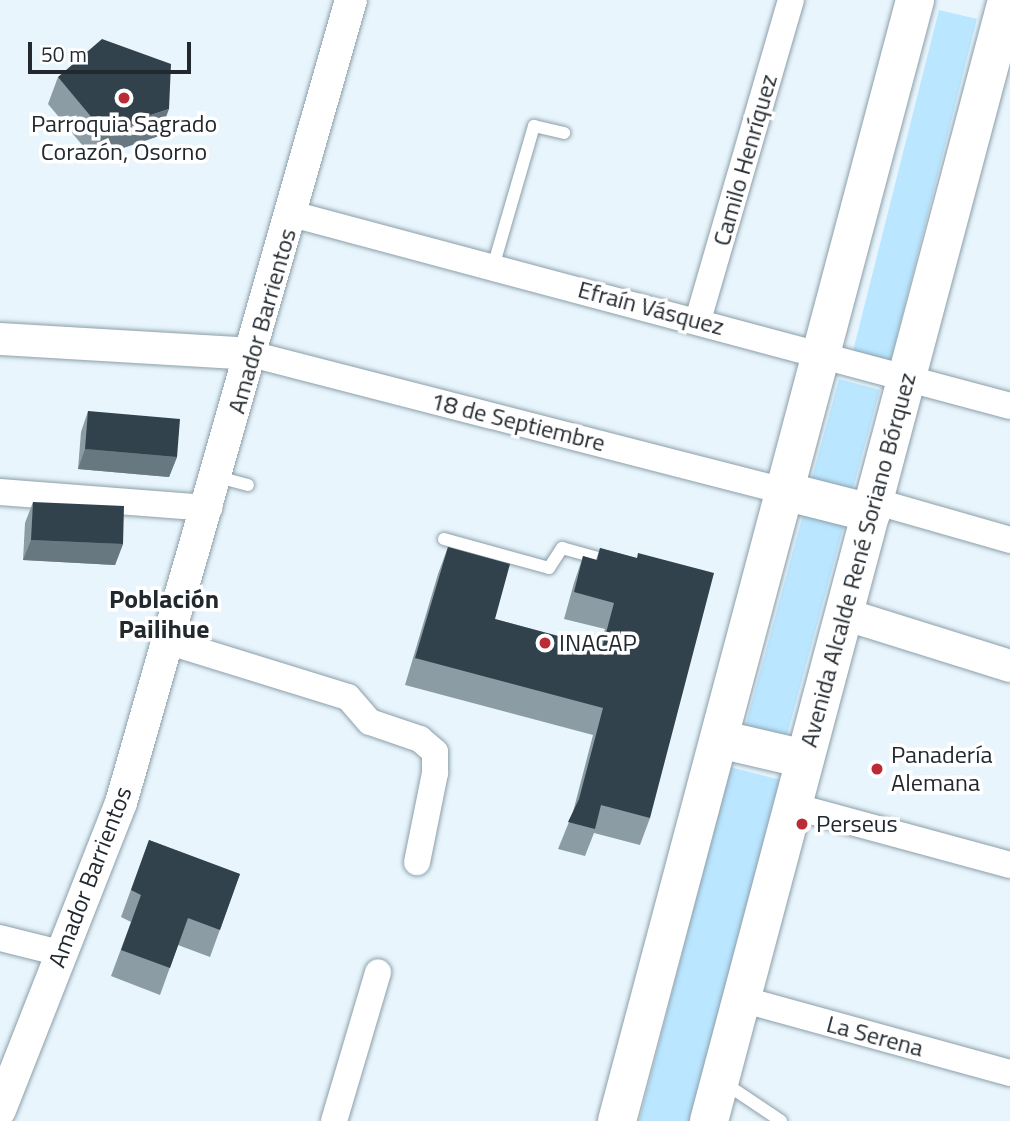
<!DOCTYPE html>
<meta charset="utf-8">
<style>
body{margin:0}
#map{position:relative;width:1010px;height:1121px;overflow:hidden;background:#e8f5fc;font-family:"Titillium Web",sans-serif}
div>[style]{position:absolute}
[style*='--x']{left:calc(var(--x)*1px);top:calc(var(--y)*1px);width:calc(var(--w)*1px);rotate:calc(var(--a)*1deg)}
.green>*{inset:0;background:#bae6ff}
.roads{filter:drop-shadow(0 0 2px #8c9faa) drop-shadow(0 0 2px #8c9faa)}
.service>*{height:12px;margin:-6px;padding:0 6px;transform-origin:6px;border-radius:6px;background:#fff}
.minor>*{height:26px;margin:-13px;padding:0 13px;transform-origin:13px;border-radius:13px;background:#fff}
.tertiary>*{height:32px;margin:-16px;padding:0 16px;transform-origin:16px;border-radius:16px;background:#fff}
.primary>*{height:38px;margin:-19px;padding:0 19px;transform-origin:19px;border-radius:19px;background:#fff}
.wall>*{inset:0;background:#8c9ca4}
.shaded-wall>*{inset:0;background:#687881}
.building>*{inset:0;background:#31424c}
.dots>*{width:19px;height:19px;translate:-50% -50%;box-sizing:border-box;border:4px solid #fff;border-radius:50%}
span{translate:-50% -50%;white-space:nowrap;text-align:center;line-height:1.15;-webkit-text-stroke:7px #fff;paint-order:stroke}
.poi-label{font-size:24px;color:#22292e}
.left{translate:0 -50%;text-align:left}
.street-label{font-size:24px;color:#22292e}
.neighbourhood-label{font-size:26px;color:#22292e;font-weight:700}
.scale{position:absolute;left:28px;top:42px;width:163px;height:32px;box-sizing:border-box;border:4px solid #22292e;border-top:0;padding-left:9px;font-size:21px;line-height:24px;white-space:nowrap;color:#22292e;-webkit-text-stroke:5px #fff;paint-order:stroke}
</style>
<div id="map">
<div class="green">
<div style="clip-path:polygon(939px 10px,977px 19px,891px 360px,853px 351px)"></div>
<div style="clip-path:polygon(839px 379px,880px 390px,851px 496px,810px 485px)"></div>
<div style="clip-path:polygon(805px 507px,846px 518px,786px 739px,745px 727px)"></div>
<div style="clip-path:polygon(730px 767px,785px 781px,698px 1121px,639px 1121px)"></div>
</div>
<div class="roads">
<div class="service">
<div style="--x:493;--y:267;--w:147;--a:-73.8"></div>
<div style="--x:534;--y:126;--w:31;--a:13"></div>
<div style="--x:218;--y:477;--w:31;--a:15"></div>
<div style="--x:444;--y:539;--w:109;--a:15.4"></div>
<div style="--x:549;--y:568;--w:24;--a:-57"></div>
<div style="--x:562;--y:548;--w:52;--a:15.6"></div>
<div style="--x:723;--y:1082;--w:70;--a:33.9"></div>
</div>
<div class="minor">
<div style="--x:292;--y:214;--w:743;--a:14.97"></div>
<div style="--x:698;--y:320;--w:333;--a:-73.8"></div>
<div style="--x:251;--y:354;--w:550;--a:14.42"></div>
<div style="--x:0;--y:492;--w:210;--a:4.4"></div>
<div style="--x:874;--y:501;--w:141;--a:16"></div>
<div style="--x:170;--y:642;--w:186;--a:17.2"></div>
<div style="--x:348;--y:697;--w:33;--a:49"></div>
<div style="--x:370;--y:722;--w:53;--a:18.8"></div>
<div style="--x:420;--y:739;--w:20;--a:41"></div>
<div style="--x:435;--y:752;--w:21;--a:90"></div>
<div style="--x:435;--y:773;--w:91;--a:101.4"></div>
<div style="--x:793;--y:806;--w:225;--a:15.2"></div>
<div style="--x:0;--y:938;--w:62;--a:14"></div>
<div style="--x:741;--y:999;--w:279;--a:15.4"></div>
<div style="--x:334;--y:1121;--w:155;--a:-73.5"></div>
</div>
<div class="tertiary">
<div style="--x:0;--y:339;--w:251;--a:3.4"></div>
<div style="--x:844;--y:614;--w:174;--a:17.4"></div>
<div style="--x:0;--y:1110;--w:330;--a:-68.5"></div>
<div style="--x:121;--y:803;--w:835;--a:-74.02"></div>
</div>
<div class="primary">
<div style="--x:784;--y:491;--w:90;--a:14.2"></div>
<div style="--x:719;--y:739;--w:88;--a:13.1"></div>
<div style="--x:617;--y:1121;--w:1160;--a:-75.11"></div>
<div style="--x:709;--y:1121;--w:1160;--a:-75.11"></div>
</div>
</div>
<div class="wall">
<div style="clip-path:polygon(58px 77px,159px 136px,93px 158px,48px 104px)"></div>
<div style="clip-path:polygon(88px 411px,177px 457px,169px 477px,78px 469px,81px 432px)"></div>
<div style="clip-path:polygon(33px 502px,123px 544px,115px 565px,23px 560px,25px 523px)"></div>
<div style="clip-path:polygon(448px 547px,495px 619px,600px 647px,605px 629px,564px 619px,574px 583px,583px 556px,596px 560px,600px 548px,636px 558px,650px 818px,640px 845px,594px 833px,585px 856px,558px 849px,573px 812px,593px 735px,405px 685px,438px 574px)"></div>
<div style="clip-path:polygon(149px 840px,240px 874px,210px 957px,178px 945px,160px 995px,111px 976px,131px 922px,121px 917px)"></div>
</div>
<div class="shaded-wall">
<div style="clip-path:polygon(169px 109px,159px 136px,93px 158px,103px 131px)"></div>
<div style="clip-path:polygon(85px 449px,177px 457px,169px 477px,78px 469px)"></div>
<div style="clip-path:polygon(31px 540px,123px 544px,115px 565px,23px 560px)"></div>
</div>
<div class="building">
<div style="clip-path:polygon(102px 39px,171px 64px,169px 109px,103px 131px,58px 77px)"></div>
<div style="clip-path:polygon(88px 411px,180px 419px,177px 457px,85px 449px)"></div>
<div style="clip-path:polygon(33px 502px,124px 506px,123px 544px,31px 540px)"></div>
<div style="clip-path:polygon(448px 547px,510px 564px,495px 619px,602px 648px,614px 603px,574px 592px,583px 556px,597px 560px,600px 548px,637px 558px,638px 553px,714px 573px,650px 818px,601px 805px,595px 829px,568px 822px,579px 799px,603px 708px,415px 658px)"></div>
<div style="clip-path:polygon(149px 840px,240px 874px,220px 930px,188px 918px,170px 968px,121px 950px,141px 895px,131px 890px)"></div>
</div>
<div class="dots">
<div style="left:124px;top:98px;background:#bb2b35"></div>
<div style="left:545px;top:643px;background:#bb2b35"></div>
<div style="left:877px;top:769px;background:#bb2b35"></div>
<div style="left:802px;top:824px;background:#bb2b35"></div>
</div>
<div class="poi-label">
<span style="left:124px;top:138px">Parroquia Sagrado<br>Corazón, Osorno</span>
<span class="left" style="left:559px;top:643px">INACAP</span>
<span class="left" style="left:891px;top:769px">Panadería<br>Alemana</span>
<span class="left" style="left:816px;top:824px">Perseus</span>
</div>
<div class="street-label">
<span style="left:745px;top:160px;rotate:-74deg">Camilo Henríquez</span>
<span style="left:651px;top:308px;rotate:15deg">Efraín Vásquez</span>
<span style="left:262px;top:321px;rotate:-74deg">Amador Barrientos</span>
<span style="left:518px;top:422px;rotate:14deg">18 de Septiembre</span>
<span style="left:858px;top:560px;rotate:-75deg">Avenida Alcalde René Soriano Bórquez</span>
<span style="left:90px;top:877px;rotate:-69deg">Amador Barrientos</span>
<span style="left:875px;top:1036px;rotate:15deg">La Serena</span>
</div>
<div class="neighbourhood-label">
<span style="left:164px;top:614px">Población<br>Pailihue</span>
</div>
<div class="scale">50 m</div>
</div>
